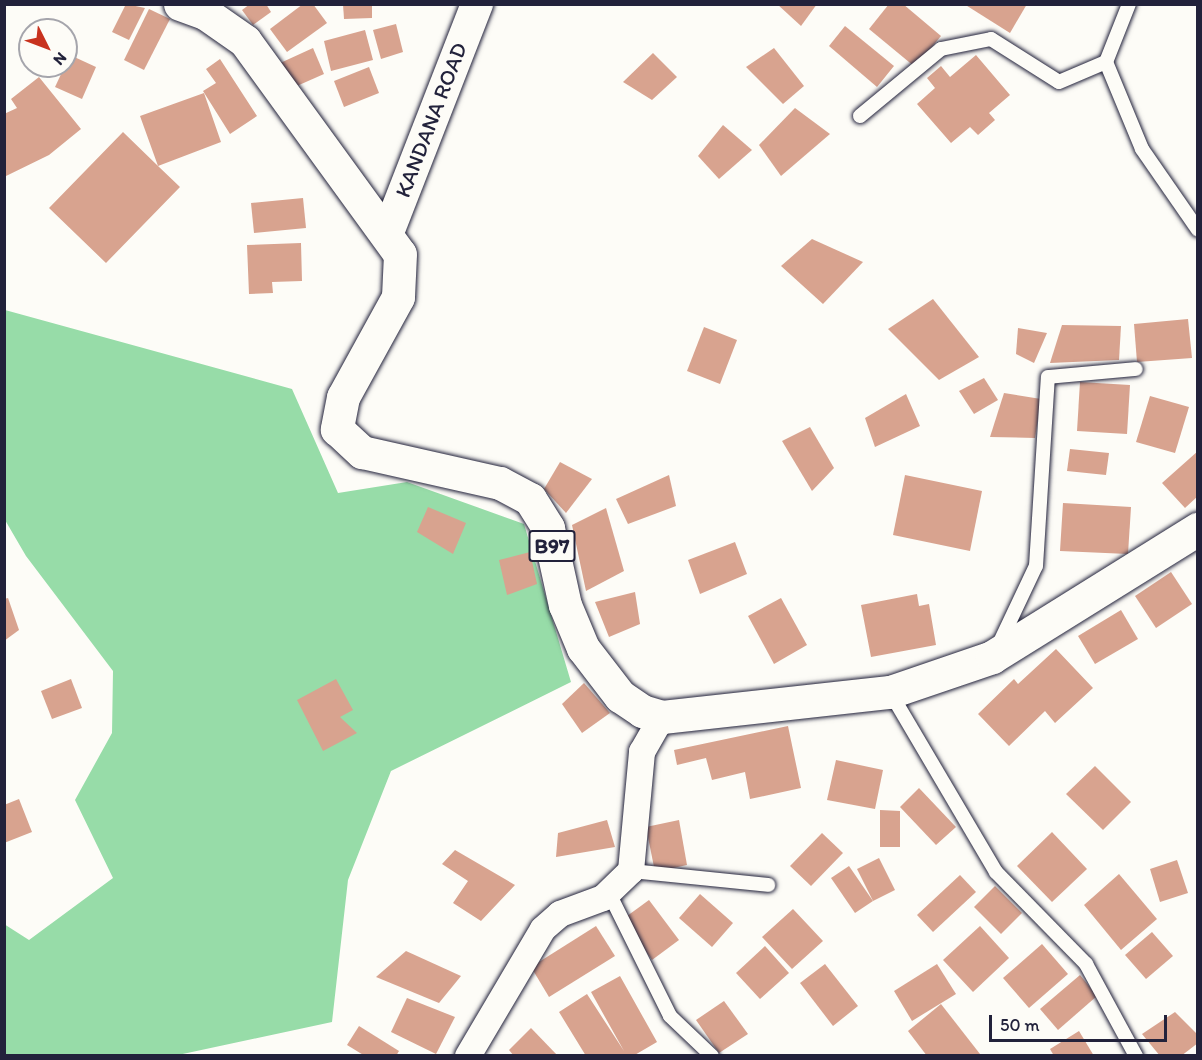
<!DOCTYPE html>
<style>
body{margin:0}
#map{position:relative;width:1202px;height:1060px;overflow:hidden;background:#fdfcf7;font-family:Itim,sans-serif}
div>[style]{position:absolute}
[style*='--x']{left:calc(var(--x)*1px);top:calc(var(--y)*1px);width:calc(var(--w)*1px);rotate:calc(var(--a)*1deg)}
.green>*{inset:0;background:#97dca8}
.building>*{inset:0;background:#d8a38f}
.roads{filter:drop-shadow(0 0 2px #22223b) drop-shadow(0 0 2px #22223b)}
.service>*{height:14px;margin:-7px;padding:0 7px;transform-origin:7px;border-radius:7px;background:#fdfcf7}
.minor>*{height:26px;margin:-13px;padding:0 13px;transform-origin:13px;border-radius:13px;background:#fdfcf7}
.tertiary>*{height:32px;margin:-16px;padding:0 16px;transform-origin:16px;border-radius:16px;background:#fdfcf7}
.primary>*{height:33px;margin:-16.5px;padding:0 16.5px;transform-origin:16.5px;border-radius:16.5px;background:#fdfcf7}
span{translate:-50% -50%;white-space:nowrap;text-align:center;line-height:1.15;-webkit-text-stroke:6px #fdfcf7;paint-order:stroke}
.shield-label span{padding:2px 4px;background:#fdfcf7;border:2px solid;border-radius:4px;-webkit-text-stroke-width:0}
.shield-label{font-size:21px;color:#22223b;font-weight:700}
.street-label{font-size:22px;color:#22223b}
.frame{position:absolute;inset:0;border:6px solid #22223b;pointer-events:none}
.north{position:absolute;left:18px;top:18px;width:60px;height:60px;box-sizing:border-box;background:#fdfcf7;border:2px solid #a5a5ac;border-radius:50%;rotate:132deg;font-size:16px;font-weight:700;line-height:24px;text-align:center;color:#22223b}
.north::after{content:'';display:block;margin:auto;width:21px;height:27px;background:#c8321e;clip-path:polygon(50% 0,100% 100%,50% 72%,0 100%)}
.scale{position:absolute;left:989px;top:1015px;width:178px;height:27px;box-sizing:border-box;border:3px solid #22223b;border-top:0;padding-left:8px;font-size:18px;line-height:21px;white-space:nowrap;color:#22223b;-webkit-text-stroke:4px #fdfcf7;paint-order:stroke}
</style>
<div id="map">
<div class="green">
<div style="clip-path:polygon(5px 310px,292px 389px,338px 493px,407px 482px,524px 524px,571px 682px,391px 771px,348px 880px,332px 1022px,178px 1055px,5px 1055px,4px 924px,29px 940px,113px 878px,75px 800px,112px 733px,113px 671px,26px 556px,5px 520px)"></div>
</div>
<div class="building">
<div style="clip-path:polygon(126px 4px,145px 8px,129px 40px,112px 32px)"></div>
<div style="clip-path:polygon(250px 4px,266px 4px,271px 12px,253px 25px,242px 10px)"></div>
<div style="clip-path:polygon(303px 4px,313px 4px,327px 23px,287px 52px,270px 29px)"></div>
<div style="clip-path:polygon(343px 4px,372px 4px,372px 18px,344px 19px)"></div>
<div style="clip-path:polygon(777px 4px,817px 4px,801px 26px)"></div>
<div style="clip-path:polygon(889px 4px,903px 4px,941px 36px,915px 67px,869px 29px)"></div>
<div style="clip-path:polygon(964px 4px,1027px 4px,1010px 33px)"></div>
<div style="clip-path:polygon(149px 9px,170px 19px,144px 70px,124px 60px)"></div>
<div style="clip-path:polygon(396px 24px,403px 52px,381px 59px,373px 30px)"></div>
<div style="clip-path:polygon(845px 26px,894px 66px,877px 87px,829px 46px)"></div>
<div style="clip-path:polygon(365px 30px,373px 60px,331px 71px,324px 41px)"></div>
<div style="clip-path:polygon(313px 48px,324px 74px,290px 89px,278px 64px)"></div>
<div style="clip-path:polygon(774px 48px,804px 86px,783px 104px,746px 67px)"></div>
<div style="clip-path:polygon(653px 53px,677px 77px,652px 100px,623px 82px)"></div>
<div style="clip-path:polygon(70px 55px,96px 67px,82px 99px,55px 87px)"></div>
<div style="clip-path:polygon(976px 55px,1010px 95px,989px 113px,995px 120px,978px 135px,970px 127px,951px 143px,917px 104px,935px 88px,927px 78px,941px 66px,950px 77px)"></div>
<div style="clip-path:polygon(220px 59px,257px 116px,230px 134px,203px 91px,216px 83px,206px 69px)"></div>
<div style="clip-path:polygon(369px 67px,379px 93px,344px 107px,334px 81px)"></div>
<div style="clip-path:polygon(39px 77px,81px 129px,49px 155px,4px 177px,4px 114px,17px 108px,11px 99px)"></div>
<div style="clip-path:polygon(204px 93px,221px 142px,158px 166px,180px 187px,106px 263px,49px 208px,123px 132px,158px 166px,140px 116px)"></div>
<div style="clip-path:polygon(795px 108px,830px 134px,781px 176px,759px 145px)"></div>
<div style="clip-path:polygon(723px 125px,752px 150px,719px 179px,698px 156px)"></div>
<div style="clip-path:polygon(303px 198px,306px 228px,254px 233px,251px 203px)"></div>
<div style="clip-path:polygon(812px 239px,863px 262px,823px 304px,781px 266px)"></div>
<div style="clip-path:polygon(301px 243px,302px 281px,272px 282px,273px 293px,249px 294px,247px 245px)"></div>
<div style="clip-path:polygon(933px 299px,979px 357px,939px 380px,888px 329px)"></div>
<div style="clip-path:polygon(1188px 319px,1192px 358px,1137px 362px,1134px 324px)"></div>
<div style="clip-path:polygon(1062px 325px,1121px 326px,1119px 360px,1050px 363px)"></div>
<div style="clip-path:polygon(704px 327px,737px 340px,720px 384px,687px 371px)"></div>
<div style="clip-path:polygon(1018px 328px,1047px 333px,1034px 363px,1016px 354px)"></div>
<div style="clip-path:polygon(984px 378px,998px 400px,974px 414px,959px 391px)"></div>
<div style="clip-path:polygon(1080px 382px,1130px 385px,1127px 434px,1077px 431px)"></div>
<div style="clip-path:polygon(1004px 393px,1041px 399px,1035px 438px,990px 437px)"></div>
<div style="clip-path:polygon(906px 394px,920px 426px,875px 447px,865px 418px)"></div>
<div style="clip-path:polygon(1150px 396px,1189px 407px,1175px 453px,1136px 442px)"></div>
<div style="clip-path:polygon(810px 427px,834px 468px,812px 491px,782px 441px)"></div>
<div style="clip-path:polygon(1070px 449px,1109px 453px,1106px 475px,1067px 471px)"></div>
<div style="clip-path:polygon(1198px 451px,1198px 496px,1185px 508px,1162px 483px)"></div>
<div style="clip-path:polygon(560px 462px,592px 479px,566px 513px,544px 489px)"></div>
<div style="clip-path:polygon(669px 475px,676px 506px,628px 524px,616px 499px)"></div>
<div style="clip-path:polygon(905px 475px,982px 491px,970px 551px,893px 535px)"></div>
<div style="clip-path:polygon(1063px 503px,1131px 507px,1128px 554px,1060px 551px)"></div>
<div style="clip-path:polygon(428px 507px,466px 523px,453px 554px,417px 532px)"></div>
<div style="clip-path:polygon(606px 508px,624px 571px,586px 591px,572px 525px)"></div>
<div style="clip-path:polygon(735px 542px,747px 574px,700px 594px,688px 560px)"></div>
<div style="clip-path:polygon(530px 552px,537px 584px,507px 595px,499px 560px)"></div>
<div style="clip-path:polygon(1171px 572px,1192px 604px,1156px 628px,1135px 596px)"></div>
<div style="clip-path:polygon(635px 592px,640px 624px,609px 637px,595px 602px)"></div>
<div style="clip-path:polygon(917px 594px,919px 606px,929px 604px,936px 645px,871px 657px,861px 605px)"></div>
<div style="clip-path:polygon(8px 598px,19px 630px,4px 641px,4px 599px)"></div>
<div style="clip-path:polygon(781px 598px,807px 645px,774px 664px,748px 616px)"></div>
<div style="clip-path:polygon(1121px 610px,1138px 639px,1095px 664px,1078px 636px)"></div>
<div style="clip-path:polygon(1056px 649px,1093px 688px,1055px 723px,1045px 711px,1009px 746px,978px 714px,1014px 679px,1018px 684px)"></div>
<div style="clip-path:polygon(71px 679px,82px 708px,52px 719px,41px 691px)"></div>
<div style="clip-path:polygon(336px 679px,353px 710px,340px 717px,357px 733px,323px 751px,297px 700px)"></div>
<div style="clip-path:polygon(584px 683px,610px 713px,582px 733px,562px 704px)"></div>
<div style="clip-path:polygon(788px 726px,801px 788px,750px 799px,745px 772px,712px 780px,706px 758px,677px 765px,674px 750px)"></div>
<div style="clip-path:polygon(836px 760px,883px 770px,875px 809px,827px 800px)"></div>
<div style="clip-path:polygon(1095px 766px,1131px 802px,1103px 830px,1066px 794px)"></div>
<div style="clip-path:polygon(919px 788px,956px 827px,936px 845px,900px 807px)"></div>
<div style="clip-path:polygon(19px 799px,32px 832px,4px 843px,4px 805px)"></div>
<div style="clip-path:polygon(880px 810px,900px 811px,900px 847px,880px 847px)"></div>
<div style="clip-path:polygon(607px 820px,615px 847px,556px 857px,558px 833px)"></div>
<div style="clip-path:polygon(679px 820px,687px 865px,655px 872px,646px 827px)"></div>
<div style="clip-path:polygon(1052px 832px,1087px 869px,1052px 902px,1017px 866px)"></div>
<div style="clip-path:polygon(822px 833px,843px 853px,811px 886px,790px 866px)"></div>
<div style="clip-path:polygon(455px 850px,515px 885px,481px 921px,453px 903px,468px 881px,442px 864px)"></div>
<div style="clip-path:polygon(879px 858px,895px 890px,873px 901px,857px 869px)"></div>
<div style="clip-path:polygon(1177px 860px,1188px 893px,1160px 902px,1150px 869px)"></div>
<div style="clip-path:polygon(849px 866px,873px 901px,855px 913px,831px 878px)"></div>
<div style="clip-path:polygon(1119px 874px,1157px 919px,1121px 950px,1084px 905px)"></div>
<div style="clip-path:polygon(960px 875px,976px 892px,933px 932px,917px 915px)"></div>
<div style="clip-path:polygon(995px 886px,1022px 913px,1001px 934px,974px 907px)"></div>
<div style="clip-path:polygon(700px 894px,733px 923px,712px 947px,679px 918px)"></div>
<div style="clip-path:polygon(649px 900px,679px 940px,652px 960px,623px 919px)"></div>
<div style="clip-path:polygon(793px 909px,823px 941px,792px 969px,762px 937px)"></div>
<div style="clip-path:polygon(596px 926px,615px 956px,549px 997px,531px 967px)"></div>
<div style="clip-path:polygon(980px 926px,1009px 958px,973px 992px,943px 960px)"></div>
<div style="clip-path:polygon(1152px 932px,1173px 956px,1146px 979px,1125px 955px)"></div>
<div style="clip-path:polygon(1042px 944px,1068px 974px,1029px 1008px,1003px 978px)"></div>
<div style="clip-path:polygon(765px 946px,789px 973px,760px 999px,736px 973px)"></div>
<div style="clip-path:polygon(406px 951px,461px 976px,439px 1003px,376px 977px)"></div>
<div style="clip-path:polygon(825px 964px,858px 1006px,833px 1026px,800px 983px)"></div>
<div style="clip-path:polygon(937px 964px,956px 994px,912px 1021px,894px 991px)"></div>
<div style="clip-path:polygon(1080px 975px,1097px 996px,1058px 1030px,1040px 1009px)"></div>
<div style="clip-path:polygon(620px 976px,657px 1042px,633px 1056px,586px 1056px,559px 1012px,587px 994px,624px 1051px,591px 992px)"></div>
<div style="clip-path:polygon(407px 998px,455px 1017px,436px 1054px,391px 1032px)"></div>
<div style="clip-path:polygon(724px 1001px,748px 1034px,719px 1053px,696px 1020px)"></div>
<div style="clip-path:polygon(941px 1004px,980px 1054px,977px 1056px,927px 1056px,908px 1031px)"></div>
<div style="clip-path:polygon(1175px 1012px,1198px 1035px,1198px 1043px,1181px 1056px,1160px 1056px,1142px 1034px)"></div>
<div style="clip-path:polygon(359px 1026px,399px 1051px,396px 1056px,365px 1056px,347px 1045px)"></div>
<div style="clip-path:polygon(531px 1028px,558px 1056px,514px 1056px,509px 1050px)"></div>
<div style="clip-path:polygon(1079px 1031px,1094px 1056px,1054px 1056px,1050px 1049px)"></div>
</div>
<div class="roads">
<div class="service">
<div style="--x:1129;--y:4;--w:62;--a:111.6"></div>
<div style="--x:1106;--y:62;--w:94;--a:67.5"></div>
<div style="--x:1142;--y:149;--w:98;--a:55.3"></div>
<div style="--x:860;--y:116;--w:105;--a:-39.6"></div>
<div style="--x:941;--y:49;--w:51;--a:-11.3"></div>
<div style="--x:991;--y:39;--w:80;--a:32.3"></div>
<div style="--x:1059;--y:82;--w:51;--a:-23.1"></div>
<div style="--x:1000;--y:642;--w:84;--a:-64.7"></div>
<div style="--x:1036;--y:566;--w:189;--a:-86.4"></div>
<div style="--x:1048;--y:377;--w:88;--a:-5.2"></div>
<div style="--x:890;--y:692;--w:209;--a:59.5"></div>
<div style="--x:996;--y:872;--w:129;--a:45.6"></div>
<div style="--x:1086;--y:964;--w:105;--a:61.5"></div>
<div style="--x:631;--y:871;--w:138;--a:5.8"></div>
<div style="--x:609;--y:893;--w:137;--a:63.6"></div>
<div style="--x:670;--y:1016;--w:58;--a:43.6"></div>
</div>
<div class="minor">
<div style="--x:468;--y:1056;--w:147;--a:-59.4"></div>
<div style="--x:543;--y:929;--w:23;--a:-41"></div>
<div style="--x:560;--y:914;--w:46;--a:-20.4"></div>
<div style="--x:603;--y:898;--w:39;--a:-44"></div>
<div style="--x:631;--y:871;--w:120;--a:-84.7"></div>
<div style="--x:642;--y:752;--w:40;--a:-60.3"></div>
</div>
<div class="tertiary">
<div style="--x:387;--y:235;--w:248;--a:-68.7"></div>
</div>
<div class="primary">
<div style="--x:180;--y:4;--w:27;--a:20"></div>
<div style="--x:205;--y:13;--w:49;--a:35"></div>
<div style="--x:245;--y:41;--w:263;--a:54"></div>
<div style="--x:400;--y:254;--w:43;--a:92.7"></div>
<div style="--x:398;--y:297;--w:114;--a:118.8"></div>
<div style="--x:343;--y:397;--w:33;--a:101"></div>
<div style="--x:337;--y:429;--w:34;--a:43"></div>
<div style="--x:362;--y:452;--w:141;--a:12.7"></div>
<div style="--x:500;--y:483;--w:34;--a:28"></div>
<div style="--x:530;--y:499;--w:34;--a:58"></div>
<div style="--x:548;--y:528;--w:79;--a:77.6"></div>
<div style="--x:565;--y:605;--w:47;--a:67.3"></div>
<div style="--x:583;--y:648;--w:61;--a:52.4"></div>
<div style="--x:620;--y:696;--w:27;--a:34"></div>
<div style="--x:642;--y:711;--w:21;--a:17"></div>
<div style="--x:662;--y:717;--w:229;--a:-6.3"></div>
<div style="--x:890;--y:692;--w:108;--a:-18.9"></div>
<div style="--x:992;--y:657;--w:243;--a:-31.9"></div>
</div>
</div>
<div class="shield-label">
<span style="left:552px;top:546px">B97</span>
</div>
<div class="street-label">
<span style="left:431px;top:120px;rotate:-69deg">KANDANA ROAD</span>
</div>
<div class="frame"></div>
<div class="north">N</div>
<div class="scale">50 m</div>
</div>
